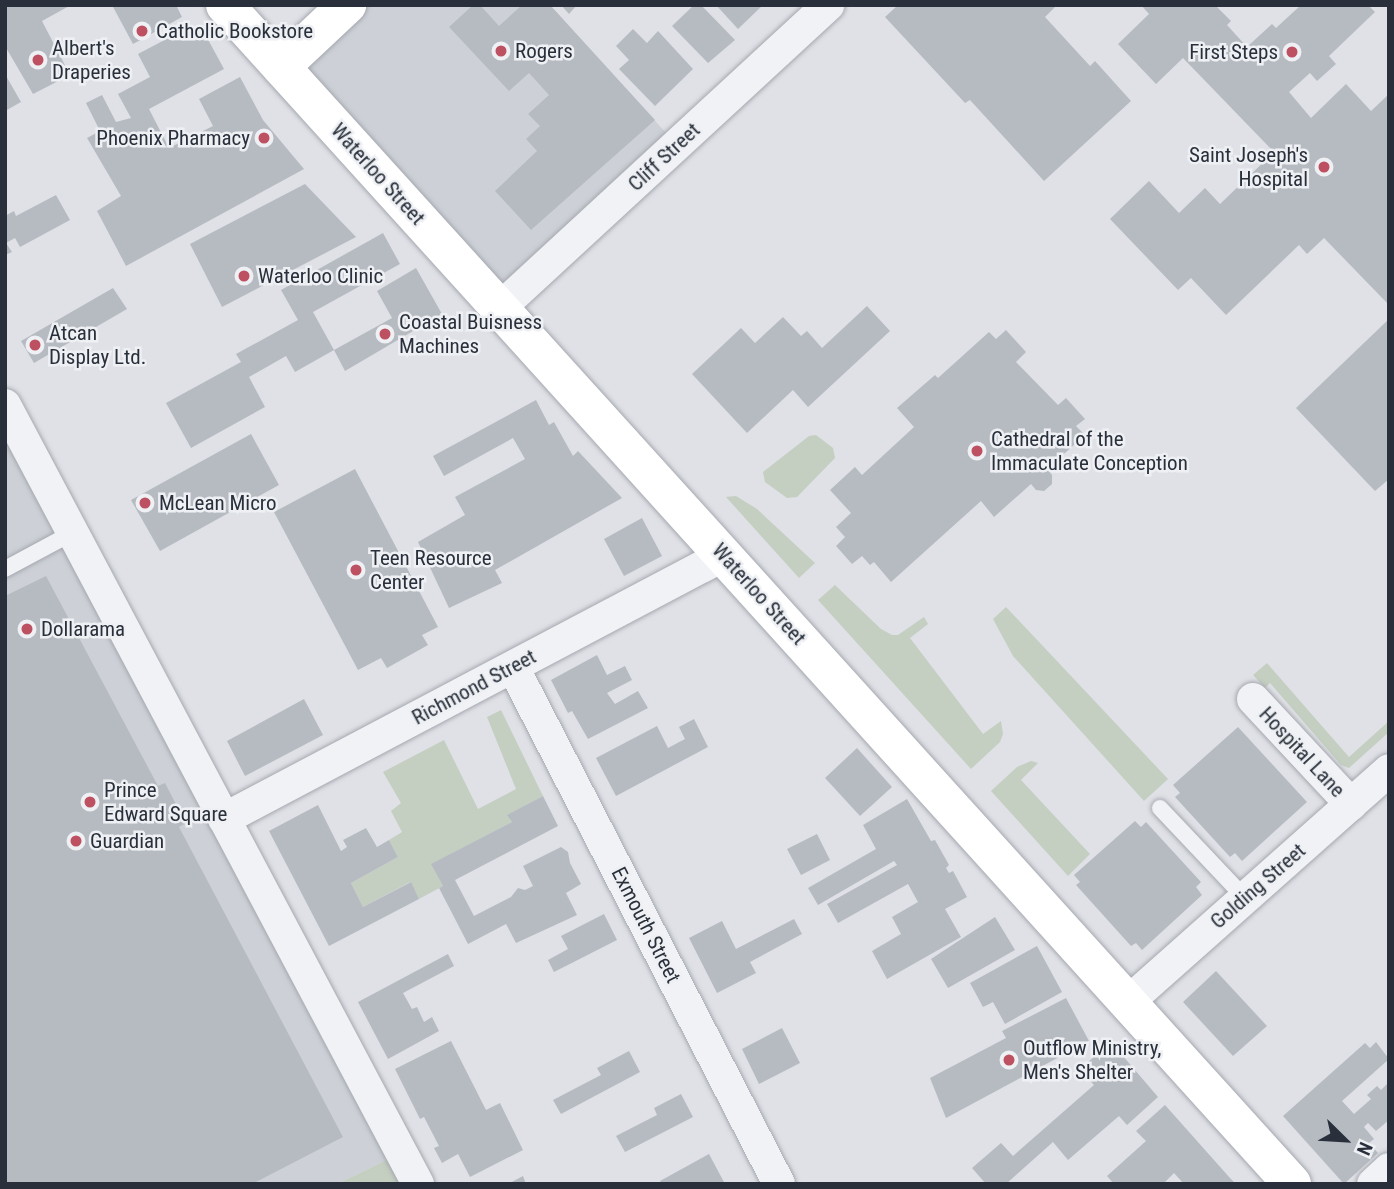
<!DOCTYPE html>
<style>
body{margin:0}
#map{position:relative;width:1394px;height:1189px;overflow:hidden;background:#dfe1e6;font-family:"Roboto Condensed",sans-serif}
div>[style]{position:absolute}
[style*='--x']{left:calc(var(--x)*1px);top:calc(var(--y)*1px);width:calc(var(--w)*1px);rotate:calc(var(--a)*1deg)}
.built>*{inset:0;background:#cdd1d7}
.green>*{inset:0;background:#c4cfc1}
.building>*{inset:0;background:#b6bbc2}
.roads{filter:drop-shadow(0 0 2px #a5a8af) drop-shadow(0 0 2px #a5a8af)}
.lane>*{height:16px;margin:-8px;padding:0 8px;transform-origin:8px;border-radius:8px;background:#f1f2f5}
.street>*{height:32px;margin:-16px;padding:0 16px;transform-origin:16px;border-radius:16px;background:#f1f2f5}
.secondary>*{height:38px;margin:-19px;padding:0 19px;transform-origin:19px;border-radius:19px;background:#fff}
.dots>*{width:19px;height:19px;translate:-50% -50%;box-sizing:border-box;border:4px solid #eef0f4;border-radius:50%}
span{translate:-50% -50%;white-space:nowrap;text-align:center;line-height:1.15;-webkit-text-stroke:5px #eef0f4;paint-order:stroke}
.poi-label{font-size:21px;color:#29303b}
.left{translate:0 -50%;text-align:left}
.right{translate:-100% -50%;text-align:right}
.street-label{font-size:21px;color:#29303b}
.frame{position:absolute;inset:0;border:7px solid #29303b;pointer-events:none}
.north{position:absolute;left:1310px;top:1105px;width:70px;height:70px;-webkit-text-stroke:5px #eef0f4;paint-order:stroke;rotate:114deg;font-size:19px;font-weight:700;line-height:28px;text-align:center;color:#29303b}
.north::after{content:'';display:block;margin:auto;width:24px;height:32px;background:#29303b;clip-path:polygon(50% 0,100% 100%,50% 72%,0 100%)}
</style>
<div id="map">
<div class="built">
<div style="clip-path:polygon(347px 5px,550px 5px,677px 145px,500px 308px,281px 67px)"></div>
<div style="clip-path:polygon(5px 405px,401px 1153px,337px 1184px,5px 1184px)"></div>
</div>
<div class="green">
<div style="clip-path:polygon(816px 435px,833px 448px,835px 458px,797px 497px,787px 498px,765px 482px,763px 472px,809px 436px)"></div>
<div style="clip-path:polygon(736px 496px,757px 509px,815px 563px,799px 578px,726px 497px)"></div>
<div style="clip-path:polygon(835px 585px,881px 629px,892px 635px,898px 635px,924px 617px,928px 624px,910px 638px,983px 734px,1001px 721px,1003px 734px,1000px 742px,971px 769px,818px 600px)"></div>
<div style="clip-path:polygon(1006px 607px,1168px 779px,1144px 801px,1013px 656px,993px 619px)"></div>
<div style="clip-path:polygon(1267px 663px,1349px 757px,1389px 721px,1389px 732px,1349px 768px,1341px 765px,1270px 683px,1265px 688px,1253px 675px)"></div>
<div style="clip-path:polygon(501px 710px,543px 796px,508px 815px,512px 822px,432px 864px,443px 886px,419px 899px,410px 882px,363px 907px,351px 883px,398px 857px,389px 840px,402px 832px,391px 811px,401px 803px,383px 772px,444px 740px,478px 809px,516px 789px,487px 717px)"></div>
<div style="clip-path:polygon(1031px 761px,1038px 763px,1021px 780px,1090px 854px,1068px 876px,991px 791px,1017px 767px)"></div>
<div style="clip-path:polygon(401px 1153px,418px 1184px,337px 1184px)"></div>
</div>
<div class="building">
<div style="clip-path:polygon(5px 5px,71px 5px,42px 21px,70px 75px,33px 94px,5px 46px)"></div>
<div style="clip-path:polygon(112px 5px,176px 5px,182px 17px,133px 44px)"></div>
<div style="clip-path:polygon(473px 5px,480px 5px,499px 26px,522px 5px,550px 5px,655px 120px,531px 230px,495px 191px,537px 151px,526px 139px,540px 126px,528px 114px,549px 95px,529px 73px,509px 91px,449px 27px)"></div>
<div style="clip-path:polygon(561px 5px,577px 5px,569px 14px)"></div>
<div style="clip-path:polygon(694px 5px,701px 5px,735px 40px,708px 63px,672px 26px)"></div>
<div style="clip-path:polygon(716px 5px,763px 5px,738px 29px)"></div>
<div style="clip-path:polygon(898px 5px,1057px 5px,1045px 17px,1090px 66px,1095px 61px,1131px 101px,1044px 181px,970px 100px,965px 103px,885px 17px)"></div>
<div style="clip-path:polygon(1141px 5px,1215px 5px,1231px 21px,1227px 25px,1247px 47px,1272px 24px,1276px 28px,1301px 5px,1368px 5px,1375px 12px,1329px 56px,1336px 64px,1317px 81px,1310px 73px,1289px 92px,1311px 118px,1346px 84px,1371px 111px,1389px 94px,1389px 305px,1324px 238px,1307px 254px,1299px 245px,1226px 315px,1191px 278px,1178px 290px,1110px 219px,1149px 181px,1179px 213px,1205px 188px,1220px 204px,1274px 152px,1183px 58px,1156px 84px,1118px 44px,1149px 14px)"></div>
<div style="clip-path:polygon(189px 27px,195px 40px,205px 34px,224px 69px,149px 109px,169px 148px,213px 126px,199px 99px,240px 77px,263px 120px,304px 169px,126px 266px,97px 211px,121px 196px,87px 138px,100px 131px,86px 103px,102px 95px,116px 122px,131px 118px,118px 94px,150px 77px,138px 54px)"></div>
<div style="clip-path:polygon(633px 29px,647px 43px,658px 31px,693px 69px,655px 106px,619px 69px,629px 60px,616px 46px)"></div>
<div style="clip-path:polygon(5px 74px,21px 102px,5px 111px)"></div>
<div style="clip-path:polygon(305px 184px,356px 237px,222px 307px,190px 244px)"></div>
<div style="clip-path:polygon(56px 195px,70px 220px,20px 247px,15px 238px,6px 243px,12px 252px,5px 255px,5px 216px,14px 211px,16px 216px)"></div>
<div style="clip-path:polygon(383px 233px,400px 264px,313px 312px,334px 350px,392px 318px,377px 291px,416px 268px,442px 314px,345px 371px,334px 350px,295px 372px,286px 356px,249px 377px,265px 407px,191px 448px,166px 403px,241px 362px,236px 354px,298px 320px,281px 290px)"></div>
<div style="clip-path:polygon(113px 288px,127px 309px,34px 363px,21px 341px)"></div>
<div style="clip-path:polygon(867px 306px,890px 331px,808px 407px,793px 390px,747px 433px,692px 374px,741px 328px,755px 343px,783px 317px,801px 336px,807px 331px,822px 348px)"></div>
<div style="clip-path:polygon(1389px 319px,1389px 479px,1375px 491px,1296px 408px)"></div>
<div style="clip-path:polygon(1006px 330px,1026px 352px,1016px 362px,1058px 405px,1066px 398px,1085px 419px,1076px 426px,1085px 435px,1047px 469px,1052px 475px,1052px 484px,1044px 491px,1036px 490px,1031px 484px,994px 517px,981px 501px,891px 582px,874px 562px,870px 565px,862px 556px,852px 564px,836px 546px,845px 537px,836px 527px,851px 513px,830px 490px,855px 467px,862px 475px,914px 427px,897px 408px,935px 375px,938px 378px,989px 332px,996px 339px)"></div>
<div style="clip-path:polygon(536px 400px,549px 425px,554px 422px,573px 456px,578px 451px,622px 498px,495px 570px,502px 583px,449px 608px,418px 542px,465px 515px,455px 497px,525px 459px,513px 438px,444px 476px,433px 456px)"></div>
<div style="clip-path:polygon(251px 434px,279px 485px,160px 551px,131px 500px)"></div>
<div style="clip-path:polygon(355px 469px,438px 627px,422px 635px,428px 645px,387px 668px,381px 658px,358px 670px,274px 512px)"></div>
<div style="clip-path:polygon(642px 518px,662px 556px,624px 576px,604px 539px)"></div>
<div style="clip-path:polygon(46px 576px,158px 786px,165px 783px,177px 806px,186px 823px,179px 827px,343px 1137px,252px 1184px,5px 1184px,5px 596px)"></div>
<div style="clip-path:polygon(597px 655px,607px 675px,625px 666px,632px 680px,607px 693px,615px 704px,638px 691px,648px 708px,588px 739px,572px 711px,568px 713px,551px 680px)"></div>
<div style="clip-path:polygon(304px 699px,323px 735px,245px 776px,227px 741px)"></div>
<div style="clip-path:polygon(694px 719px,708px 747px,616px 796px,596px 758px,657px 726px,668px 748px,685px 739px,679px 727px)"></div>
<div style="clip-path:polygon(1238px 727px,1307px 802px,1242px 861px,1235px 853px,1230px 857px,1175px 797px,1180px 793px,1173px 785px)"></div>
<div style="clip-path:polygon(857px 748px,892px 787px,860px 816px,825px 778px)"></div>
<div style="clip-path:polygon(543px 796px,558px 826px,455px 880px,474px 916px,511px 897px,518px 888px,525px 890px,533px 886px,523px 866px,561px 847px,568px 852px,570px 863px,581px 884px,566px 893px,577px 915px,516px 943px,506px 924px,468px 944px,439px 888px,443px 886px,431px 864px,512px 822px,507px 815px)"></div>
<div style="clip-path:polygon(907px 799px,931px 841px,935px 840px,949px 865px,946px 868px,949px 873px,953px 871px,967px 897px,945px 909px,961px 937px,887px 979px,872px 951px,901px 934px,892px 917px,918px 902px,908px 884px,838px 923px,827px 904px,897px 865px,894px 861px,818px 905px,808px 888px,876px 849px,863px 825px)"></div>
<div style="clip-path:polygon(318px 805px,341px 851px,347px 847px,343px 840px,366px 828px,377px 847px,389px 840px,398px 857px,351px 883px,363px 907px,411px 882px,419px 899px,329px 946px,269px 831px)"></div>
<div style="clip-path:polygon(1135px 821px,1141px 827px,1146px 822px,1201px 882px,1196px 887px,1202px 895px,1142px 950px,1136px 943px,1131px 946px,1076px 885px,1080px 882px,1074px 875px)"></div>
<div style="clip-path:polygon(817px 834px,830px 860px,801px 875px,787px 849px)"></div>
<div style="clip-path:polygon(604px 914px,617px 940px,554px 972px,548px 960px,568px 949px,561px 936px)"></div>
<div style="clip-path:polygon(995px 917px,1015px 950px,948px 988px,931px 959px)"></div>
<div style="clip-path:polygon(794px 919px,802px 934px,750px 962px,756px 973px,717px 993px,689px 938px,722px 921px,736px 949px)"></div>
<div style="clip-path:polygon(1037px 946px,1062px 992px,1005px 1024px,993px 1002px,983px 1007px,970px 983px)"></div>
<div style="clip-path:polygon(448px 954px,454px 966px,403px 993px,412px 1009px,417px 1007px,424px 1022px,432px 1017px,439px 1031px,388px 1059px,358px 1002px)"></div>
<div style="clip-path:polygon(1216px 971px,1267px 1026px,1233px 1056px,1183px 1002px)"></div>
<div style="clip-path:polygon(1066px 998px,1089px 1041px,946px 1118px,930px 1078px,1006px 1038px,1002px 1031px)"></div>
<div style="clip-path:polygon(782px 1028px,800px 1063px,759px 1084px,742px 1049px)"></div>
<div style="clip-path:polygon(451px 1041px,486px 1110px,500px 1103px,523px 1150px,470px 1177px,458px 1154px,442px 1163px,434px 1148px,439px 1146px,424px 1117px,420px 1119px,395px 1069px)"></div>
<div style="clip-path:polygon(1111px 1042px,1158px 1097px,1127px 1125px,1119px 1116px,1068px 1160px,1053px 1142px,1006px 1184px,986px 1184px,972px 1168px,1001px 1143px,1013px 1156px,1094px 1085px,1080px 1069px)"></div>
<div style="clip-path:polygon(1376px 1042px,1389px 1059px,1342px 1101px,1354px 1114px,1371px 1099px,1367px 1095px,1377px 1086px,1381px 1090px,1389px 1082px,1389px 1120px,1376px 1131px,1368px 1123px,1364px 1127px,1374px 1139px,1369px 1143px,1378px 1153px,1344px 1184px,1283px 1116px,1365px 1043px,1370px 1048px)"></div>
<div style="clip-path:polygon(629px 1051px,640px 1072px,561px 1114px,553px 1100px,601px 1075px,597px 1068px)"></div>
<div style="clip-path:polygon(681px 1094px,693px 1117px,625px 1152px,616px 1136px,657px 1115px,654px 1108px)"></div>
<div style="clip-path:polygon(1165px 1105px,1230px 1178px,1236px 1184px,1184px 1184px,1174px 1173px,1163px 1184px,1114px 1184px,1107px 1176px,1146px 1141px,1136px 1131px)"></div>
<div style="clip-path:polygon(709px 1154px,725px 1184px,662px 1184px,660px 1181px)"></div>
<div style="clip-path:polygon(523px 1176px,526px 1184px,508px 1184px)"></div>
</div>
<div class="roads">
<div class="lane">
<div style="--x:5;--y:569;--w:78;--a:-28.2"></div>
<div style="--x:1160;--y:808;--w:124;--a:46.6"></div>
</div>
<div class="street">
<div style="--x:500;--y:308;--w:447;--a:-42.7"></div>
<div style="--x:5;--y:405;--w:882;--a:62.07"></div>
<div style="--x:513;--y:667;--w:581;--a:62.77"></div>
<div style="--x:1253;--y:699;--w:144;--a:47"></div>
<div style="--x:224;--y:819;--w:565;--a:-27.83"></div>
<div style="--x:1128;--y:1002;--w:349;--a:-41.6"></div>
<div style="--x:1373;--y:1184;--w:22;--a:-43"></div>
</div>
<div class="secondary">
<div style="--x:225;--y:5;--w:1590;--a:47.85"></div>
<div style="--x:281;--y:67;--w:91;--a:-43.2"></div>
</div>
</div>
<div class="dots">
<div style="left:142px;top:31px;background:#bd5161"></div>
<div style="left:501px;top:51px;background:#bd5161"></div>
<div style="left:1292px;top:52px;background:#bd5161"></div>
<div style="left:38px;top:60px;background:#bd5161"></div>
<div style="left:264px;top:138px;background:#bd5161"></div>
<div style="left:1324px;top:167px;background:#bd5161"></div>
<div style="left:244px;top:276px;background:#bd5161"></div>
<div style="left:385px;top:334px;background:#bd5161"></div>
<div style="left:35px;top:345px;background:#bd5161"></div>
<div style="left:977px;top:451px;background:#bd5161"></div>
<div style="left:145px;top:503px;background:#bd5161"></div>
<div style="left:356px;top:570px;background:#bd5161"></div>
<div style="left:27px;top:629px;background:#bd5161"></div>
<div style="left:90px;top:802px;background:#bd5161"></div>
<div style="left:76px;top:841px;background:#bd5161"></div>
<div style="left:1009px;top:1060px;background:#bd5161"></div>
</div>
<div class="poi-label">
<span class="left" style="left:156px;top:31px">Catholic Bookstore</span>
<span class="left" style="left:52px;top:60px">Albert's<br>Draperies</span>
<span class="left" style="left:515px;top:51px">Rogers</span>
<span class="right" style="left:1278px;top:52px">First Steps</span>
<span class="right" style="left:250px;top:138px">Phoenix Pharmacy</span>
<span class="right" style="left:1308px;top:167px">Saint Joseph's<br>Hospital</span>
<span class="left" style="left:258px;top:276px">Waterloo Clinic</span>
<span class="left" style="left:399px;top:334px">Coastal Buisness<br>Machines</span>
<span class="left" style="left:49px;top:345px">Atcan<br>Display Ltd.</span>
<span class="left" style="left:991px;top:451px">Cathedral of the<br>Immaculate Conception</span>
<span class="left" style="left:159px;top:503px">McLean Micro</span>
<span class="left" style="left:370px;top:570px">Teen Resource<br>Center</span>
<span class="left" style="left:41px;top:629px">Dollarama</span>
<span class="left" style="left:104px;top:802px">Prince<br>Edward Square</span>
<span class="left" style="left:90px;top:841px">Guardian</span>
<span class="left" style="left:1023px;top:1060px">Outflow Ministry,<br>Men's Shelter</span>
</div>
<div class="street-label">
<span style="left:664px;top:157px;rotate:-43deg">Cliff Street</span>
<span style="left:378px;top:174px;rotate:48deg">Waterloo Street</span>
<span style="left:759px;top:594px;rotate:48deg">Waterloo Street</span>
<span style="left:474px;top:687px;rotate:-28deg">Richmond Street</span>
<span style="left:1302px;top:752px;rotate:47deg">Hospital Lane</span>
<span style="left:1258px;top:886px;rotate:-41deg">Golding Street</span>
<span style="left:646px;top:925px;rotate:63deg">Exmouth Street</span>
</div>
<div class="frame"></div>
<div class="north">N</div>
</div>
